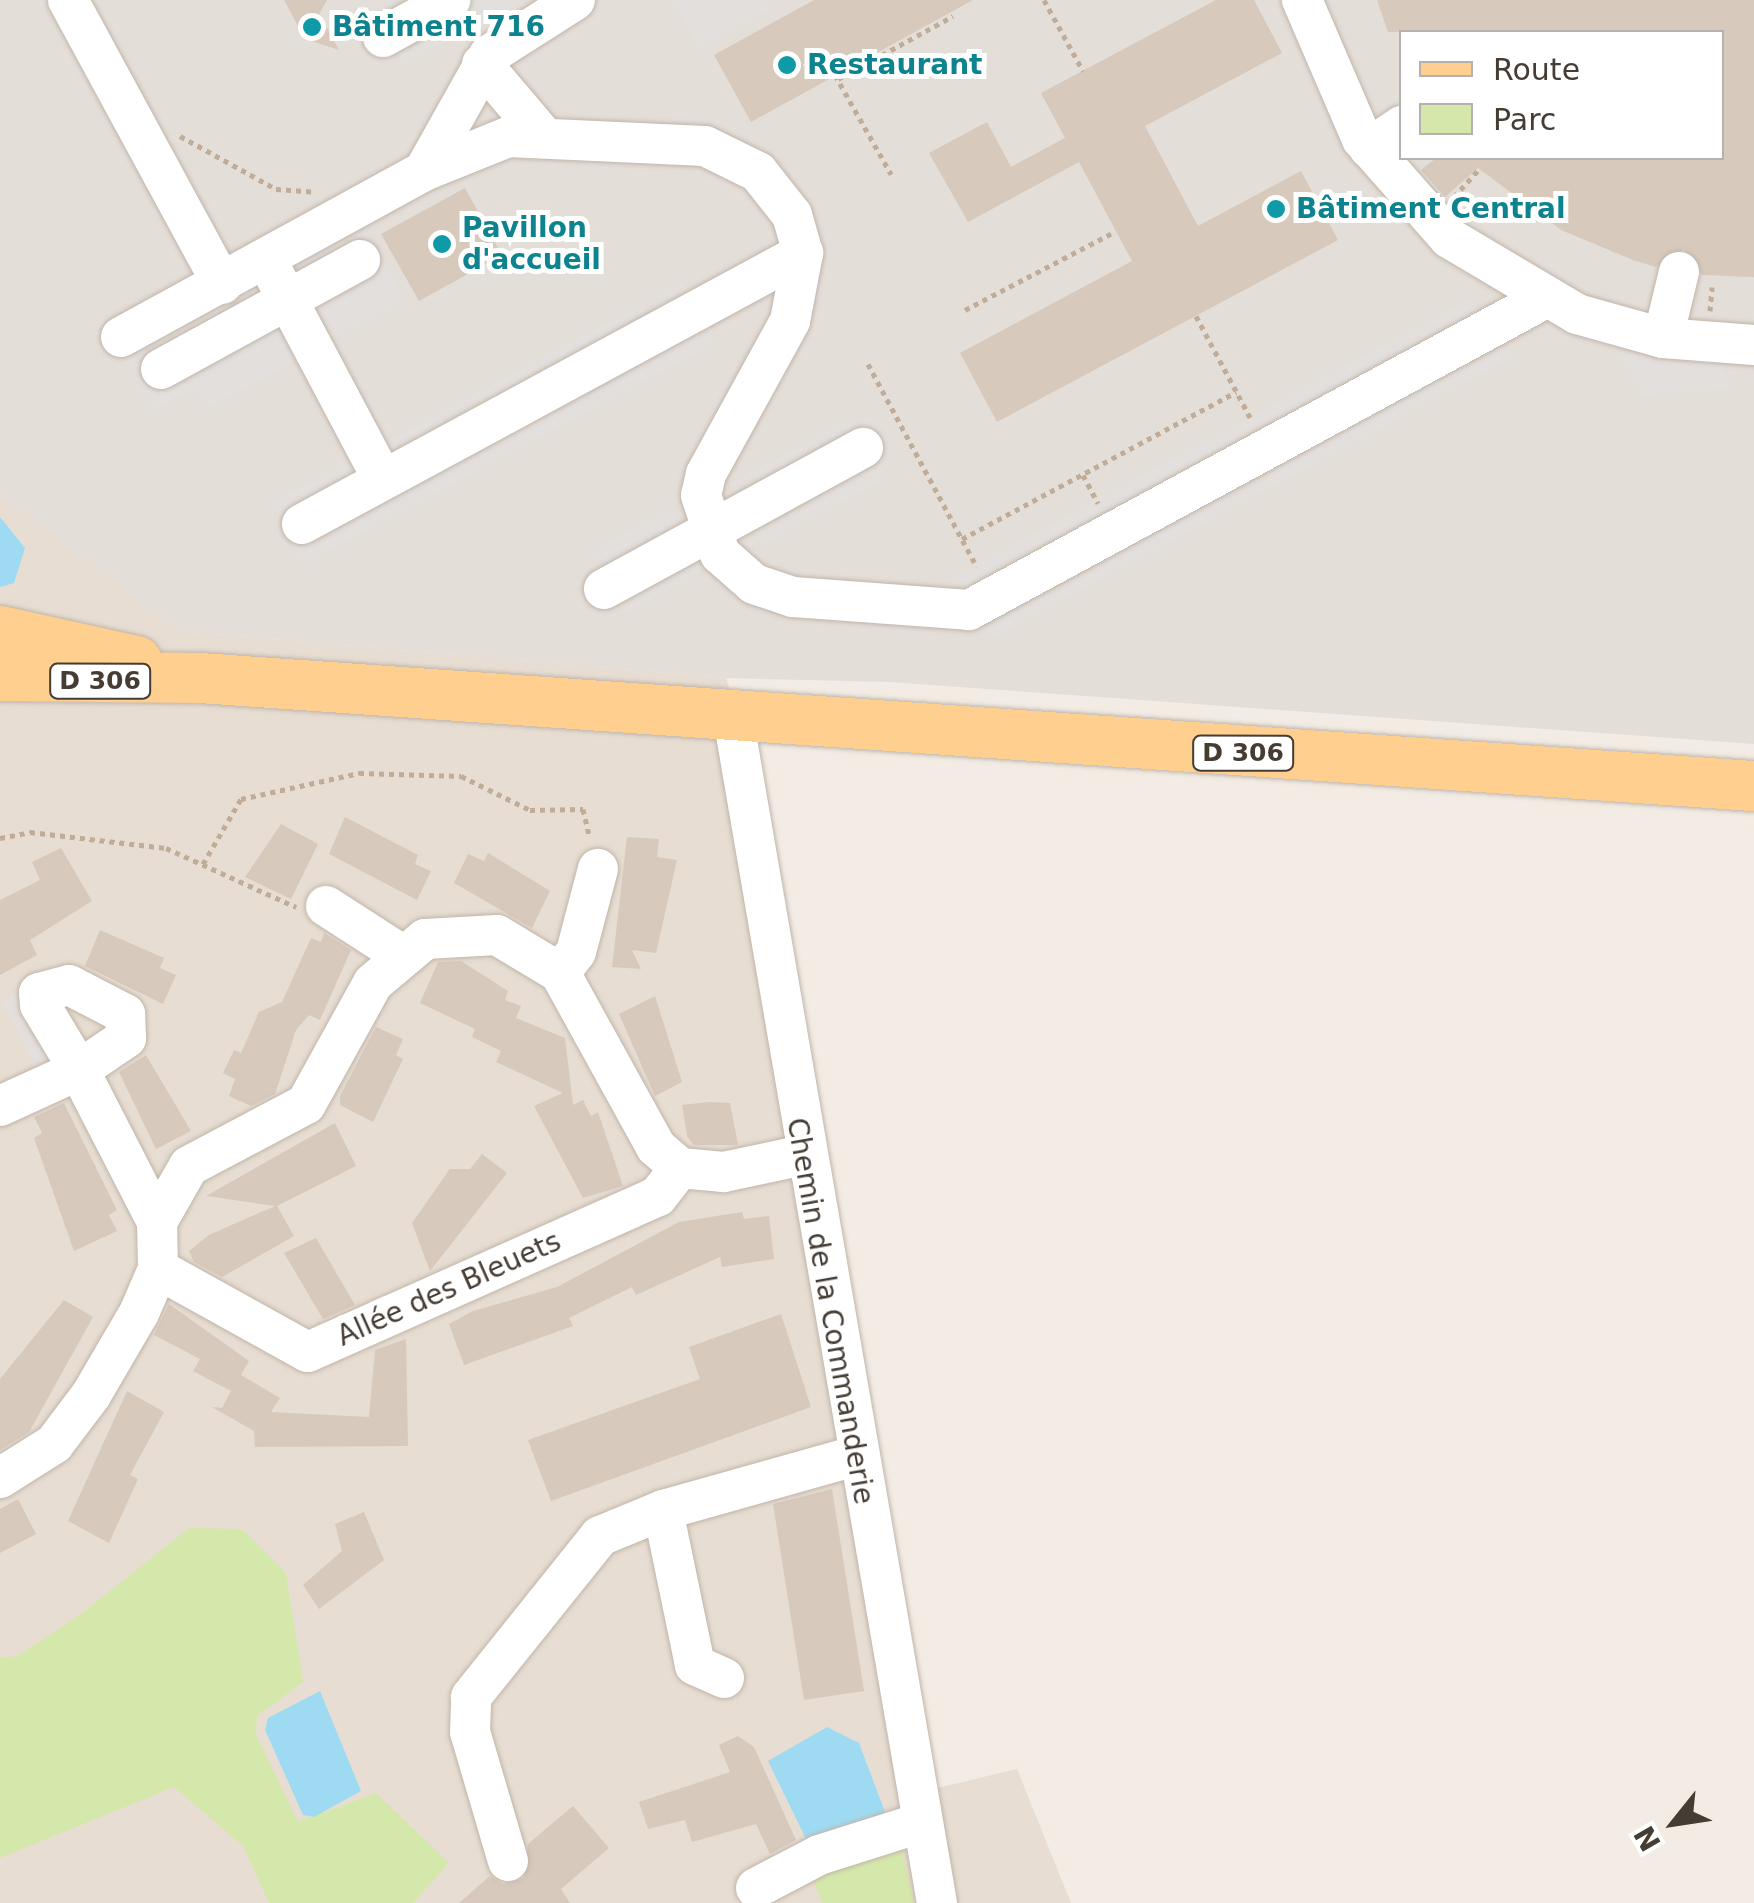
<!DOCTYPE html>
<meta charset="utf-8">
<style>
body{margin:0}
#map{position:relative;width:1754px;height:1903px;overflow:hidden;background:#f2ece4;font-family:"DejaVu Sans",sans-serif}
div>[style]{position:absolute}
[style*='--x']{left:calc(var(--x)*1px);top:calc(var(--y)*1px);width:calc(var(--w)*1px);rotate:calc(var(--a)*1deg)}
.residential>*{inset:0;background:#e7ddd2}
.industrial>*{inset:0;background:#e4ded9}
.green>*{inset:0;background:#d5e8ab}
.parking>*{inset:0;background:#e3dfdc}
.water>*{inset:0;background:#9edbf2}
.building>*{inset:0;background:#d7c9bc}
.path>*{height:5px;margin-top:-2.5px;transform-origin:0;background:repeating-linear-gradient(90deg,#c0ac97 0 5px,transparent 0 10px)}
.roads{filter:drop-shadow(0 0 2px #c1b5a9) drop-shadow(0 0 2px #c1b5a9)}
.minor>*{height:40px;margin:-20px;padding:0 20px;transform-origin:20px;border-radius:20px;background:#fff}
.major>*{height:50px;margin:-25px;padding:0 25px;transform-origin:25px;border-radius:25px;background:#ffcf90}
.dots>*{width:28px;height:28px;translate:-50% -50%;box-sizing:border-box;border:5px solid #fff;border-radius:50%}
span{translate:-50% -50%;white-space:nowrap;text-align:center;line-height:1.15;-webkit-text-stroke:10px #fff;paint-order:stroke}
.shield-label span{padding:2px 8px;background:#fff;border:2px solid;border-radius:8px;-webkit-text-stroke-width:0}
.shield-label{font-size:25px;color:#453c34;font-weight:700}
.culture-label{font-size:28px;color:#0d838f;font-weight:700}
.left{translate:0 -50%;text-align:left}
.street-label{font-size:28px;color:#453c34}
.legend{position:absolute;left:1399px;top:30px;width:325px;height:130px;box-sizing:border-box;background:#fff;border:2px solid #b5b1ae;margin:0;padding:12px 18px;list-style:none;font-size:30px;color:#453c34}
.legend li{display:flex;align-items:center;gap:20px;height:50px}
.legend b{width:50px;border:2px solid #b5b1ae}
.north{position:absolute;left:1624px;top:1773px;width:100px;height:100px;-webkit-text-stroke:8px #fff;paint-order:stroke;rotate:240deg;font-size:28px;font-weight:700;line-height:40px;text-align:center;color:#453c34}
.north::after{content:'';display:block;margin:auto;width:35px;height:45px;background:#453c34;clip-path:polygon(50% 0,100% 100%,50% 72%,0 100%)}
</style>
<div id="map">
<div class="residential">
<div style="clip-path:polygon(0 494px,179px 631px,726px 678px,761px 785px,929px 1790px,1017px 1769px,1071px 1903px,0 1903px)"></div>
</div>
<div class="industrial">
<div style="clip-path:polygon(evenodd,0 0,1754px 0,1754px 744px,890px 682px,726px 678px,179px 631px,0 494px,0 0,1402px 32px,1722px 32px,1722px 158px,1402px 158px,1402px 32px)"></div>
</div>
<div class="green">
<div style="clip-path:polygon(189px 1528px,242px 1529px,286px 1573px,303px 1682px,257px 1716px,256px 1734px,298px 1822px,376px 1793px,449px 1863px,413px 1903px,269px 1903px,243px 1846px,174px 1787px,0 1858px,0 1658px,18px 1656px,81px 1614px)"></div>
<div style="clip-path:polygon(901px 1846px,914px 1903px,822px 1903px,810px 1870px)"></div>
</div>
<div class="parking">
<div style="clip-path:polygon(376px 0,520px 0,401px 65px,368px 4px)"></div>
<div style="clip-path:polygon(673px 0,767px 0,772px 8px,699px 48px)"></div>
<div style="clip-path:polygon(363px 225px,405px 300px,212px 406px,189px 391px,154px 410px,125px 355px)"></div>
<div style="clip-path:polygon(684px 282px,716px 342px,304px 564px,271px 503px)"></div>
<div style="clip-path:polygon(1470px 299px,1514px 356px,990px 639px,957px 575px)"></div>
<div style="clip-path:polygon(1609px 325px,1714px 344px,1729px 388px,1642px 396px)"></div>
<div style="clip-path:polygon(848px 420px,881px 481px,762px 545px,729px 484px)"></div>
<div style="clip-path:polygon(670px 508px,705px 570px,626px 613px,591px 552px)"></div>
<div style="clip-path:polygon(21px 991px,56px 1058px,36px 1068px,2px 1001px)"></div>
</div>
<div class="water">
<div style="clip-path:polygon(0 517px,25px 548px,14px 583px,0 587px)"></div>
<div style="clip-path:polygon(320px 1691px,361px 1791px,314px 1817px,303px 1815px,265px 1730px,268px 1718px)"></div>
<div style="clip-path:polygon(827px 1727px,859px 1743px,885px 1812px,860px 1832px,810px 1847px,768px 1761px)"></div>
</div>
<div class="building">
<div style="clip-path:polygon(284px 0,327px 0,319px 14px,339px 50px,305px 39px)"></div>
<div style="clip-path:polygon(814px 0,973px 0,751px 122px,714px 55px)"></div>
<div style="clip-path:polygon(1216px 0,1254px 0,1282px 53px,1145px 126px,1198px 226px,1301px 171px,1338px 240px,997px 422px,960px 353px,1132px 261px,1079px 162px,968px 222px,929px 153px,987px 122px,1011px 167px,1065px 138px,1041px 93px)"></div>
<div style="clip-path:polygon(1377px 0,1754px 0,1754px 277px,1702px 275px,1684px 249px,1656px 267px,1633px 260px,1561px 230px,1478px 168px,1445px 197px,1421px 170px,1436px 158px,1722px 158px,1722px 32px,1388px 32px)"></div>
<div style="clip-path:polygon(465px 188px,502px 255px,419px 301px,381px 234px)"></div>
<div style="clip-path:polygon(345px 817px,418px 855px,415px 864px,431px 871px,417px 900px,329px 854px)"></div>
<div style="clip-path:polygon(281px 824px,318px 844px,291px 899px,245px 877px)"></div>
<div style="clip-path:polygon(627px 837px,659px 839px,657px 857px,677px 860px,656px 953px,632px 950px,641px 969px,612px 967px)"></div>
<div style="clip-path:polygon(61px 848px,92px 901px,30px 940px,37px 955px,0 975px,0 900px,40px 880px,32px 862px)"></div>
<div style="clip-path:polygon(488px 853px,550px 891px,532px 928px,454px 883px,468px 854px,484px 861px)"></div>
<div style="clip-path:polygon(100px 930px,164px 958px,160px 968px,176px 975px,163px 1004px,85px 966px)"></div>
<div style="clip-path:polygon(324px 933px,351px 950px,320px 1020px,309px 1015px,296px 1030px,275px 1094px,251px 1106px,229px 1096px,235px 1079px,223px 1073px,234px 1050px,241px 1053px,259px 1012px,282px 1002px,311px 938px,321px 942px)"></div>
<div style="clip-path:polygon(461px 961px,508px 991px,505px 1000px,521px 1006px,516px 1018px,565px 1038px,573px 1105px,583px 1100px,591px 1116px,598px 1112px,623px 1186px,583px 1198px,534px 1106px,563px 1093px,496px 1062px,501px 1051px,472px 1037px,475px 1029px,420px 1003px,438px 962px)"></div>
<div style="clip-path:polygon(655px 996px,682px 1082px,655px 1096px,619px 1014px)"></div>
<div style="clip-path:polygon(376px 1027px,403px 1039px,396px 1055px,403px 1059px,373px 1122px,340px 1105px,340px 1096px)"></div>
<div style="clip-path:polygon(146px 1055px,191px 1131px,156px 1149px,119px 1072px)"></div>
<div style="clip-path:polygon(709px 1102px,730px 1103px,738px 1145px,694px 1145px,687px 1136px,682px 1105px)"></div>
<div style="clip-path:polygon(64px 1103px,117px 1210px,109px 1215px,117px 1231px,74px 1251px,34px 1138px,42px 1133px,34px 1117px)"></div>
<div style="clip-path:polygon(335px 1123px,356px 1166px,277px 1206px,294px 1236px,222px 1277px,194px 1262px,189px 1251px,209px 1235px,275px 1206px,206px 1196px)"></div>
<div style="clip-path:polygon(482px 1154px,507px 1173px,430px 1271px,412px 1223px,450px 1169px,470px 1169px)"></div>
<div style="clip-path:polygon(742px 1212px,744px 1219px,769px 1216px,774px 1259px,722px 1267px,720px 1257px,636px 1295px,632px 1287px,569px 1318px,573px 1326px,464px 1365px,449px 1324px,473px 1311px,557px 1287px,679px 1222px)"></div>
<div style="clip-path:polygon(316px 1238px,355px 1305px,323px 1319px,284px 1253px)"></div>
<div style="clip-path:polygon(64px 1300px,93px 1317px,29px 1432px,0 1450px,0 1379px)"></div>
<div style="clip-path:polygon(169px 1304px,249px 1361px,241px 1375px,280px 1398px,271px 1412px,369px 1417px,375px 1350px,406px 1339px,408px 1446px,255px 1447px,254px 1431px,212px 1407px,222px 1408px,231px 1391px,193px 1371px,200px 1359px,154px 1335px)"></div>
<div style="clip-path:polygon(781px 1314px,811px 1407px,551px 1501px,528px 1440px,700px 1379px,689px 1347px)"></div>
<div style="clip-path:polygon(127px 1391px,164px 1412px,130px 1475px,138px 1479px,109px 1543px,68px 1521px)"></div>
<div style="clip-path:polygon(832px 1489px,864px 1691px,804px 1700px,773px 1504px)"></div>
<div style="clip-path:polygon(18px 1499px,36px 1534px,0 1553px,0 1509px)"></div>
<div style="clip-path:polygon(364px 1512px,384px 1560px,319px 1609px,303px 1585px,342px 1551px,335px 1524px)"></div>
<div style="clip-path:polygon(738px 1736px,754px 1747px,796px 1840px,770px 1854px,756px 1824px,692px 1842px,685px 1820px,648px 1829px,639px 1802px,730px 1772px,719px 1745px)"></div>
<div style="clip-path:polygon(573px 1806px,609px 1848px,561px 1889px,570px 1903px,459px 1903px,490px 1876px,503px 1884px,524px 1878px,528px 1844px)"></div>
</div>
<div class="path">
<div style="--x:1044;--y:0;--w:81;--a:61.2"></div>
<div style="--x:835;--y:75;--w:114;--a:60.5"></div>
<div style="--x:838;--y:79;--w:131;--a:-28.7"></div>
<div style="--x:180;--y:136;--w:110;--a:28.9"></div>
<div style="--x:276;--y:189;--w:39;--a:4"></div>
<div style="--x:1454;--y:197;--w:38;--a:-48"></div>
<div style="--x:965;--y:310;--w:170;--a:-27.6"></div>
<div style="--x:1710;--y:311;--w:24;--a:-85"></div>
<div style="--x:1196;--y:316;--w:117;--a:61.9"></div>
<div style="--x:868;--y:364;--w:230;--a:61.8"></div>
<div style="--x:1083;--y:475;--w:32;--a:62"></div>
<div style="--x:962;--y:539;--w:311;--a:-28.2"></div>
<div style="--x:0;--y:838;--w:31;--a:-11"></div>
<div style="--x:30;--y:832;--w:137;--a:6.7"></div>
<div style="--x:166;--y:848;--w:143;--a:24.4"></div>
<div style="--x:203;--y:864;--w:75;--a:-59.7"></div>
<div style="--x:241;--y:799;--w:121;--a:-12.4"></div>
<div style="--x:359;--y:773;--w:102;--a:1.7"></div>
<div style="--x:461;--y:776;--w:77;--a:26.2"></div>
<div style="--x:530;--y:810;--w:53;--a:-1.1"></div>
<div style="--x:583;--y:809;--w:28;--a:77"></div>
</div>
<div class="roads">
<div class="minor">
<div style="--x:68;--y:0;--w:323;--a:61.5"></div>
<div style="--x:1302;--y:0;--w:151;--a:66.7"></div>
<div style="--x:1362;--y:139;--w:132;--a:48.7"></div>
<div style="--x:1449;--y:238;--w:149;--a:30.7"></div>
<div style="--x:1577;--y:314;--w:89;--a:15.6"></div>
<div style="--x:1663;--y:338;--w:91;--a:4.4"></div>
<div style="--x:383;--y:37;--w:77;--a:-28.9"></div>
<div style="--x:482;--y:64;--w:94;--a:49.7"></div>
<div style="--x:1369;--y:148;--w:40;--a:-34"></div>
<div style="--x:424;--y:171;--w:133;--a:-60.7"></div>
<div style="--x:489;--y:55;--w:102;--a:-32.6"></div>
<div style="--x:266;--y:259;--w:250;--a:62.1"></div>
<div style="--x:121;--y:337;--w:345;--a:-28.7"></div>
<div style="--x:424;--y:171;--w:91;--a:-22"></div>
<div style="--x:508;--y:137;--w:197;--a:2.6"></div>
<div style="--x:705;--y:146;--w:59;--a:26.1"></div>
<div style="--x:758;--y:172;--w:55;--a:51.7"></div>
<div style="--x:792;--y:215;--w:40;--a:74"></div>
<div style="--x:803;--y:253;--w:69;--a:100.8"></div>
<div style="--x:790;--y:321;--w:175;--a:118.8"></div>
<div style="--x:706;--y:474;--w:22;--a:103"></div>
<div style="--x:701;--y:495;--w:62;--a:72.1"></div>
<div style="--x:720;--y:554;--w:45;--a:41.4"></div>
<div style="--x:754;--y:584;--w:41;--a:18.4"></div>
<div style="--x:793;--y:597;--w:176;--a:4.2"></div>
<div style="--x:969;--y:610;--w:654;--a:-28.41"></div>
<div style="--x:1663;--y:338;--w:68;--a:-76.4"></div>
<div style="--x:161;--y:369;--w:227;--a:-28.7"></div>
<div style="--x:302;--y:524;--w:570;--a:-28.41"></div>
<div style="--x:604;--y:589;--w:295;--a:-28.6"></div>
<div style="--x:733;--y:717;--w:1203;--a:80.24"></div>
<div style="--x:326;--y:906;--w:90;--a:32.8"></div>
<div style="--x:560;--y:973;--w:26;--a:-53"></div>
<div style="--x:576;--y:952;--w:86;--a:-75.2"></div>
<div style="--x:0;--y:1106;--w:87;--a:-24.5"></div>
<div style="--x:79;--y:1070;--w:57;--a:-34.2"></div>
<div style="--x:126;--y:1038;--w:24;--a:-92"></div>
<div style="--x:125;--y:1014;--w:63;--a:-152.6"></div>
<div style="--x:69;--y:985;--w:31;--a:165"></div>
<div style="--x:39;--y:993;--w:12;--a:85"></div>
<div style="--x:40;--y:1005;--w:76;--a:59"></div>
<div style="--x:79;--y:1070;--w:171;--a:62.8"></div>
<div style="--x:158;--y:1269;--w:171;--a:29"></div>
<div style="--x:308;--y:1352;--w:383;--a:-24"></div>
<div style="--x:658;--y:1196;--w:36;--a:-52"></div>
<div style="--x:0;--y:1478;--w:64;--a:-32.2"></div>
<div style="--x:54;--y:1444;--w:61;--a:-52.9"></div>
<div style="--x:91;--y:1395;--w:95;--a:-59.7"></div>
<div style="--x:139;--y:1313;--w:48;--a:-66.6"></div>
<div style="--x:158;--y:1269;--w:47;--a:-91.2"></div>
<div style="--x:157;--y:1222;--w:64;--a:-60.3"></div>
<div style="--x:189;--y:1166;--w:132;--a:-27.9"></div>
<div style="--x:306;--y:1104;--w:138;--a:-61"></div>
<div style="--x:373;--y:983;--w:68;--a:-40.2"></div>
<div style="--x:425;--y:939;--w:72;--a:-3.2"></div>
<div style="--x:497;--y:935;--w:74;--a:31.1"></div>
<div style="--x:560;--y:973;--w:199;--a:61.1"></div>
<div style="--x:656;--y:1147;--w:32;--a:41"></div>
<div style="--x:680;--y:1168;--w:44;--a:5.2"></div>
<div style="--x:724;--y:1172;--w:82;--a:-12"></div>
<div style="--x:724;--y:1678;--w:32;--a:-156"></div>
<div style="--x:695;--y:1665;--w:158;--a:-101.7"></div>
<div style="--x:663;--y:1510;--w:199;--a:-15.7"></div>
<div style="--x:508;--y:1861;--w:134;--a:-106.4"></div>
<div style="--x:470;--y:1732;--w:35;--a:-88"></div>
<div style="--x:471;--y:1697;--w:206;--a:-51.3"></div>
<div style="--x:600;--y:1536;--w:68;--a:-22.4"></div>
<div style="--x:756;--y:1888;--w:71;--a:-27.6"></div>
<div style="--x:819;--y:1855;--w:106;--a:-17.6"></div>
</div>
<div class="major">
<div style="--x:0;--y:631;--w:140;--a:12.4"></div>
<div style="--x:0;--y:676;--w:200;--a:0.6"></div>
<div style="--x:200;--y:678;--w:1558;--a:3.98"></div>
</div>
</div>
<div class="dots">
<div style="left:312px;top:27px;background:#0f9aa8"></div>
<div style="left:787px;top:65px;background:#0f9aa8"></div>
<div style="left:1276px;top:209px;background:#0f9aa8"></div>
<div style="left:442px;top:244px;background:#0f9aa8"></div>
</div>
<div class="shield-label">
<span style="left:100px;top:681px">D 306</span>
<span style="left:1243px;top:753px">D 306</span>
</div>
<div class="culture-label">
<span class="left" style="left:332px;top:27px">Bâtiment 716</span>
<span class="left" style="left:807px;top:65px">Restaurant</span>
<span class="left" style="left:1296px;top:209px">Bâtiment Central</span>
<span class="left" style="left:462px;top:244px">Pavillon<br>d'accueil</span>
</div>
<div class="street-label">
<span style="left:449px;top:1289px;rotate:-24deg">Allée des Bleuets</span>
<span style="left:830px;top:1311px;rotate:80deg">Chemin de la Commanderie</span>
</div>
<ul class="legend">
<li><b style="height:12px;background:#ffcf90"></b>Route</li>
<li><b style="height:28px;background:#d5e8ab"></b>Parc</li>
</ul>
<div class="north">N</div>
</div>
